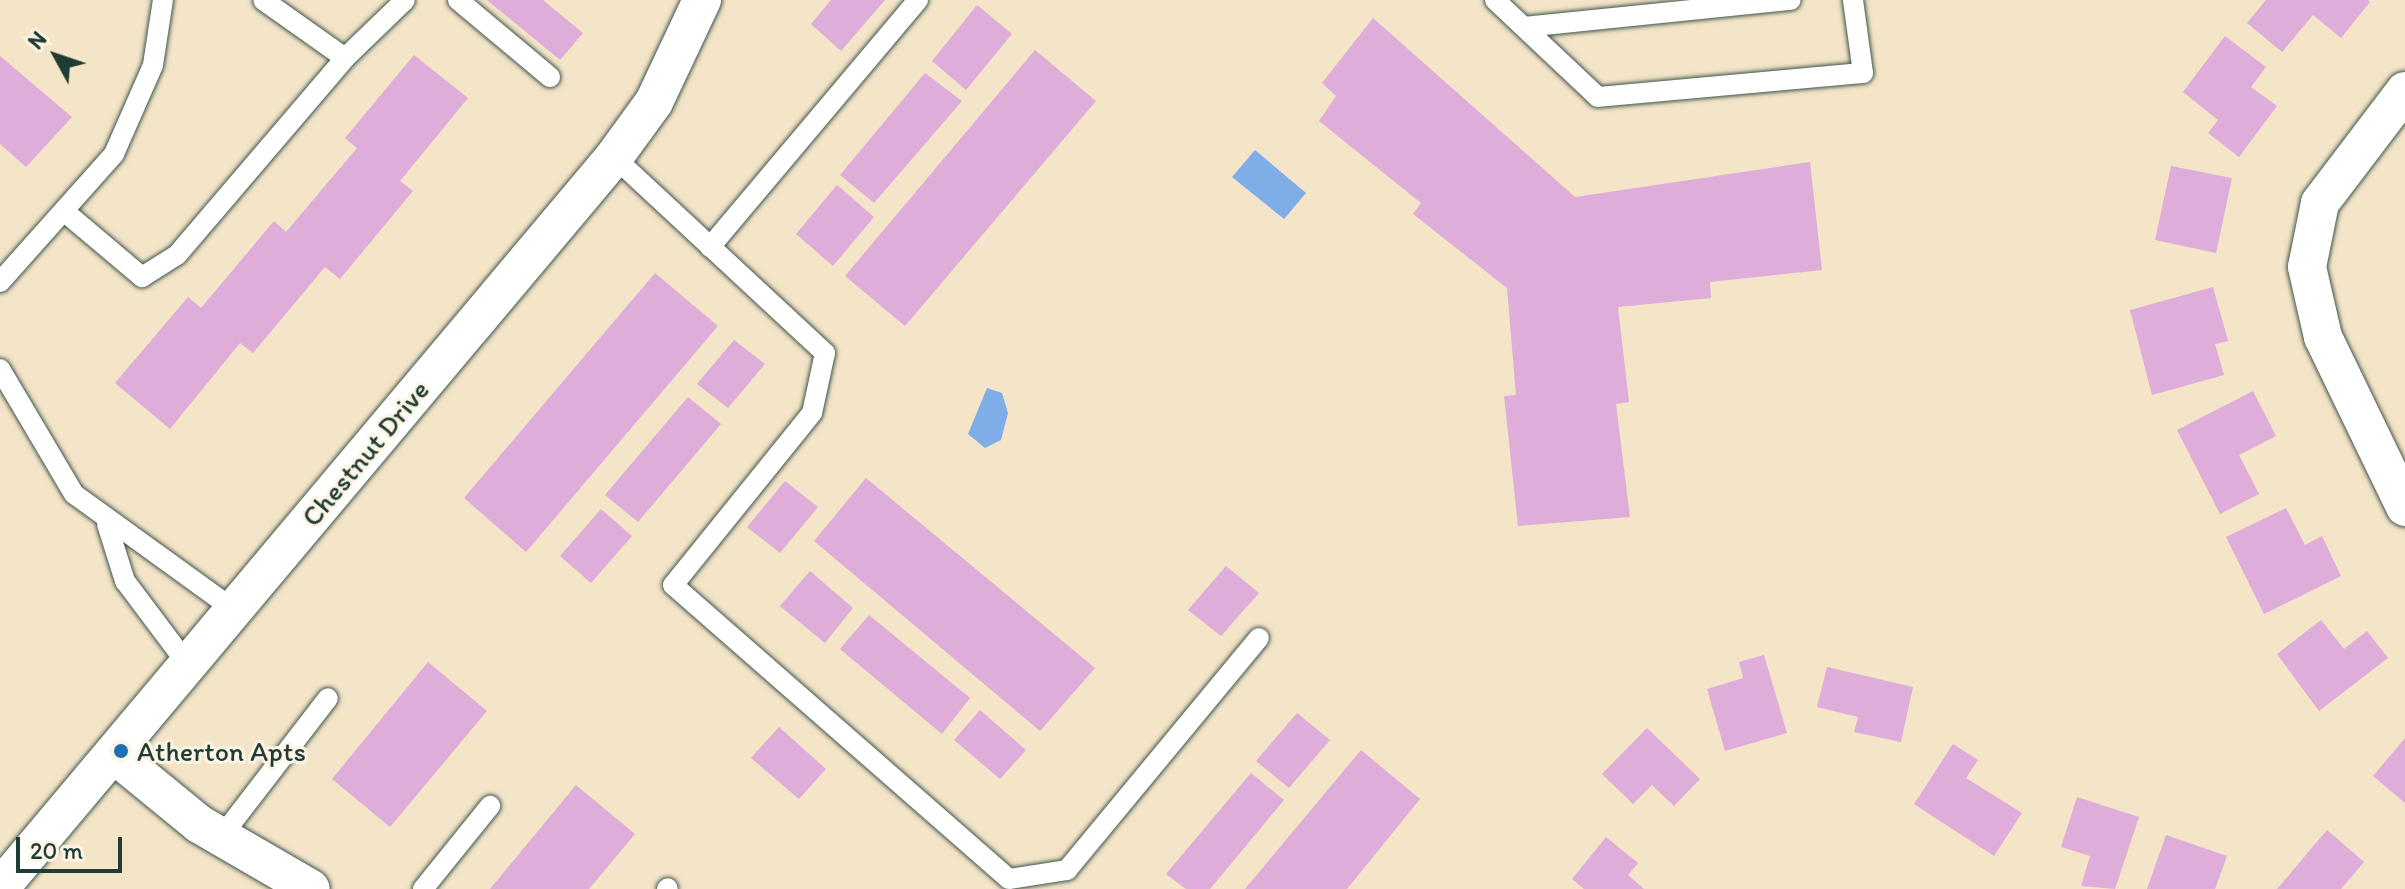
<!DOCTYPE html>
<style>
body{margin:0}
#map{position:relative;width:2405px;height:889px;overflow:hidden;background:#f4e4c8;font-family:Itim,sans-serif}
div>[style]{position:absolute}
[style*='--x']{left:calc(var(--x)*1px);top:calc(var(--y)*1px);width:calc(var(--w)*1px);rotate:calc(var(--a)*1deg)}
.water>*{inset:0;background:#7fade8}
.building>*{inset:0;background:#deadd9}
.roads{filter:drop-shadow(0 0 2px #3f564a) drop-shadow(0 0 2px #3f564a)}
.service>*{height:20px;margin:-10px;padding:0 10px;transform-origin:10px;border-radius:10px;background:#fff}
.minor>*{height:38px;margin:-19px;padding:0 19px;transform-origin:19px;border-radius:19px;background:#fff}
.dots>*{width:22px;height:22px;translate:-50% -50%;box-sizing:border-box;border:4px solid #fcf5e5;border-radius:50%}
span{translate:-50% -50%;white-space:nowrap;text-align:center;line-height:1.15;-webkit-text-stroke:6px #fcf5e5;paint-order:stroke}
.street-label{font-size:28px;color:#1f3d34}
.poi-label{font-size:28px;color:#1f3d34}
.left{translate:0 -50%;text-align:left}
.north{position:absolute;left:16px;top:16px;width:80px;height:80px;-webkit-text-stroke:6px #fcf5e5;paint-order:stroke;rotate:310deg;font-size:22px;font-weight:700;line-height:32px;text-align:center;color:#1f3d34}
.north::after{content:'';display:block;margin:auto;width:28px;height:36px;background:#1f3d34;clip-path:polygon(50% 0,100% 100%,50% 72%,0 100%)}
.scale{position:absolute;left:16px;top:837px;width:106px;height:36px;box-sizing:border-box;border:4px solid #1f3d34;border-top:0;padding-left:10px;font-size:24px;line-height:28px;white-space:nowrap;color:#1f3d34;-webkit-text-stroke:6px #fcf5e5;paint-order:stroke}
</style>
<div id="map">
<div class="water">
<div style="clip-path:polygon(1255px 150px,1306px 193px,1284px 219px,1232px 177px)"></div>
<div style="clip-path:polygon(987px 388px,1002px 393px,1008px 413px,1001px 440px,985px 448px,968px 434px)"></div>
</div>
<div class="building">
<div style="clip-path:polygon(487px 0,543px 0,583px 33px,560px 60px)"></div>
<div style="clip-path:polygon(831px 0,885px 0,841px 51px,811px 24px)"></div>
<div style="clip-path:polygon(2266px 0,2368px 0,2370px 2px,2341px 38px,2313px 15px,2282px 52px,2247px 23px)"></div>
<div style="clip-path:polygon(977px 5px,1012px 34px,966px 90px,932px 61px)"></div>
<div style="clip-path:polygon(1373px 18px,1575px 197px,1810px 162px,1822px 270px,1710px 282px,1711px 298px,1618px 307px,1629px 402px,1616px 404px,1630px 517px,1518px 526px,1504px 396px,1516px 395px,1507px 288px,1413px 214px,1421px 203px,1319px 121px,1336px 96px,1322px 83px)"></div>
<div style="clip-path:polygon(2225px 36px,2266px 67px,2251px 87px,2277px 106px,2239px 157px,2208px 133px,2218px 120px,2183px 92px)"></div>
<div style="clip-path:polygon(1035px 50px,1096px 101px,905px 326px,845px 276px)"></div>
<div style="clip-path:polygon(414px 55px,468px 98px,400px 181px,413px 191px,340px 279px,325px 267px,253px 353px,240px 343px,170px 429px,115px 383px,188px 297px,201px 308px,274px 221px,286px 232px,357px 148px,345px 138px)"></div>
<div style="clip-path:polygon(0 56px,72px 117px,26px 167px,0 144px)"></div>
<div style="clip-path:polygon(925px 73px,962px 101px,874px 203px,840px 175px)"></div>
<div style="clip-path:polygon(2171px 166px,2232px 178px,2216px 253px,2155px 240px)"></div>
<div style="clip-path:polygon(837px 185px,874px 217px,833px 266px,796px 234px)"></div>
<div style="clip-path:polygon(655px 273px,718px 326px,526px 552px,464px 498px)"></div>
<div style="clip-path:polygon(2213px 287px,2228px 341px,2215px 344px,2224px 375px,2152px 395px,2130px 310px)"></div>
<div style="clip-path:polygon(734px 340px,765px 364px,728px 408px,697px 384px)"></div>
<div style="clip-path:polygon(2253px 391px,2276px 436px,2239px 455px,2259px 494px,2220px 514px,2177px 430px)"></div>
<div style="clip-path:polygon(688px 397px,721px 424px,638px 522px,605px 495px)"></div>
<div style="clip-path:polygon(866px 478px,1095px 668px,1040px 731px,814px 541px)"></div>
<div style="clip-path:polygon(785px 481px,818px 507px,780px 553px,747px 527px)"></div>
<div style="clip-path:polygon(2286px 508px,2305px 545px,2322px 536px,2341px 576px,2264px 614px,2226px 537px)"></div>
<div style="clip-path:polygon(601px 509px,632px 536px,591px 583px,560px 556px)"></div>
<div style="clip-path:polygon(1226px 566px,1259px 593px,1221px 636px,1188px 610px)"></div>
<div style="clip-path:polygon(810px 571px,853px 608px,825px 643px,780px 606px)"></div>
<div style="clip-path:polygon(869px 615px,970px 698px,942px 734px,840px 649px)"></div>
<div style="clip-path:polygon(2321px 620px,2344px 649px,2367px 631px,2388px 658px,2319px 711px,2277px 654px)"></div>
<div style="clip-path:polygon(1764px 655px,1787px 733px,1725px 751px,1707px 689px,1743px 678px,1739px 662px)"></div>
<div style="clip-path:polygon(428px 662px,487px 711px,390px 827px,332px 779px)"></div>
<div style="clip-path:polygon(1827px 667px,1913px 687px,1901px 742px,1854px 732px,1858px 717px,1817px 707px)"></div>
<div style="clip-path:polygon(980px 710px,1026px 750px,1000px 779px,954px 740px)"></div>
<div style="clip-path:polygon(1297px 713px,1330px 740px,1289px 788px,1256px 761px)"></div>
<div style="clip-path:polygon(779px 727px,826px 769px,799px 799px,751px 758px)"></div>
<div style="clip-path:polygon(1647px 728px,1700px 779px,1674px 806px,1652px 785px,1633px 804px,1602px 774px)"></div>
<div style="clip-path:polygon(2405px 738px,2405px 803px,2373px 776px)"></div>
<div style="clip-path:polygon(1953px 744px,1978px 760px,1966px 778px,2022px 813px,1994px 856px,1914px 804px)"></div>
<div style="clip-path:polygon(1361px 750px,1420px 799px,1347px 889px,1245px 889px)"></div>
<div style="clip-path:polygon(1251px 773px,1284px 800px,1210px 889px,1186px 889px,1166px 874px)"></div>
<div style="clip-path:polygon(576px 785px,635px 834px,589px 889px,490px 889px)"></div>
<div style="clip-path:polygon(2077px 797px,2139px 817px,2115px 889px,2081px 886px,2090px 856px,2061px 847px)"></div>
<div style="clip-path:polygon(2327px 830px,2364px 862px,2341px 889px,2277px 889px)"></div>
<div style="clip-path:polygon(2166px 835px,2227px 856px,2215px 889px,2147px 889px)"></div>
<div style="clip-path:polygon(1606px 837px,1638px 863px,1628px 875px,1644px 889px,1584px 889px,1572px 879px)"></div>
</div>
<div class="roads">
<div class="service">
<div style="--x:458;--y:0;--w:120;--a:39.9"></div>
<div style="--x:1495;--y:0;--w:141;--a:43.3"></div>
<div style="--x:1598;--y:97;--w:266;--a:-5.2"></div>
<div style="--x:1863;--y:73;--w:74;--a:-97.8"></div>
<div style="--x:1524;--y:27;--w:268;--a:-5.8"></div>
<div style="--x:345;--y:58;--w:83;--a:-44"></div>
<div style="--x:614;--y:157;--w:288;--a:42.9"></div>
<div style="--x:825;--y:353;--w:61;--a:102.2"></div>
<div style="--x:812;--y:413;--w:221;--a:128.9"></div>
<div style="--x:673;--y:585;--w:446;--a:41.2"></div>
<div style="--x:1009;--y:879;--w:59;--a:-8.8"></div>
<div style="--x:1067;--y:870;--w:301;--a:-50.4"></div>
<div style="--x:65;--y:212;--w:101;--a:40.2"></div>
<div style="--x:142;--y:277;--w:41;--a:-32.2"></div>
<div style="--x:177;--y:255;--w:259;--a:-49.5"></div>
<div style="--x:345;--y:58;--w:100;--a:-144.7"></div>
<div style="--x:710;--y:247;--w:323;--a:-49.9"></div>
<div style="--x:0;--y:282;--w:171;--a:-48.3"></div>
<div style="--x:114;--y:154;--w:97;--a:-66.3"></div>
<div style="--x:153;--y:65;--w:66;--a:-81.3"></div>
<div style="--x:0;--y:369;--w:145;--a:59.4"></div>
<div style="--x:74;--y:494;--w:196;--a:35.9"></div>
<div style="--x:107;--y:524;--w:60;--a:72.5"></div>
<div style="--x:125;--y:581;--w:105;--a:53.1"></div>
<div style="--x:221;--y:837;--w:175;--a:-52.4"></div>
<div style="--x:423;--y:889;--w:107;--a:-51.1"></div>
<div style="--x:667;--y:889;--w:1;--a:-45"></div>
</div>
<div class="minor">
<div style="--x:2405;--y:91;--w:141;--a:127.2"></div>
<div style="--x:2320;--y:203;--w:65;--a:101.5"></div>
<div style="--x:2307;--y:267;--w:72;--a:77.1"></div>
<div style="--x:2323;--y:337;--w:189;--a:64.2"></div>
<div style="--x:116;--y:756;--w:107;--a:39.3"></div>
<div style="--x:199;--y:824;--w:129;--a:30.1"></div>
<div style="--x:0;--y:888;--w:955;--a:-49.97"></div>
<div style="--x:614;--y:157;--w:68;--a:-54"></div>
<div style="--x:654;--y:102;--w:113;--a:-64.8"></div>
</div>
</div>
<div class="dots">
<div style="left:121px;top:751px;background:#1f6fb2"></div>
</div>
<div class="street-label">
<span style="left:365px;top:453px;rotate:-50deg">Chestnut Drive</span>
</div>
<div class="poi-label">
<span class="left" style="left:137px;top:751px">Atherton Apts</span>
</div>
<div class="north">N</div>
<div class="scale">20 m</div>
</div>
